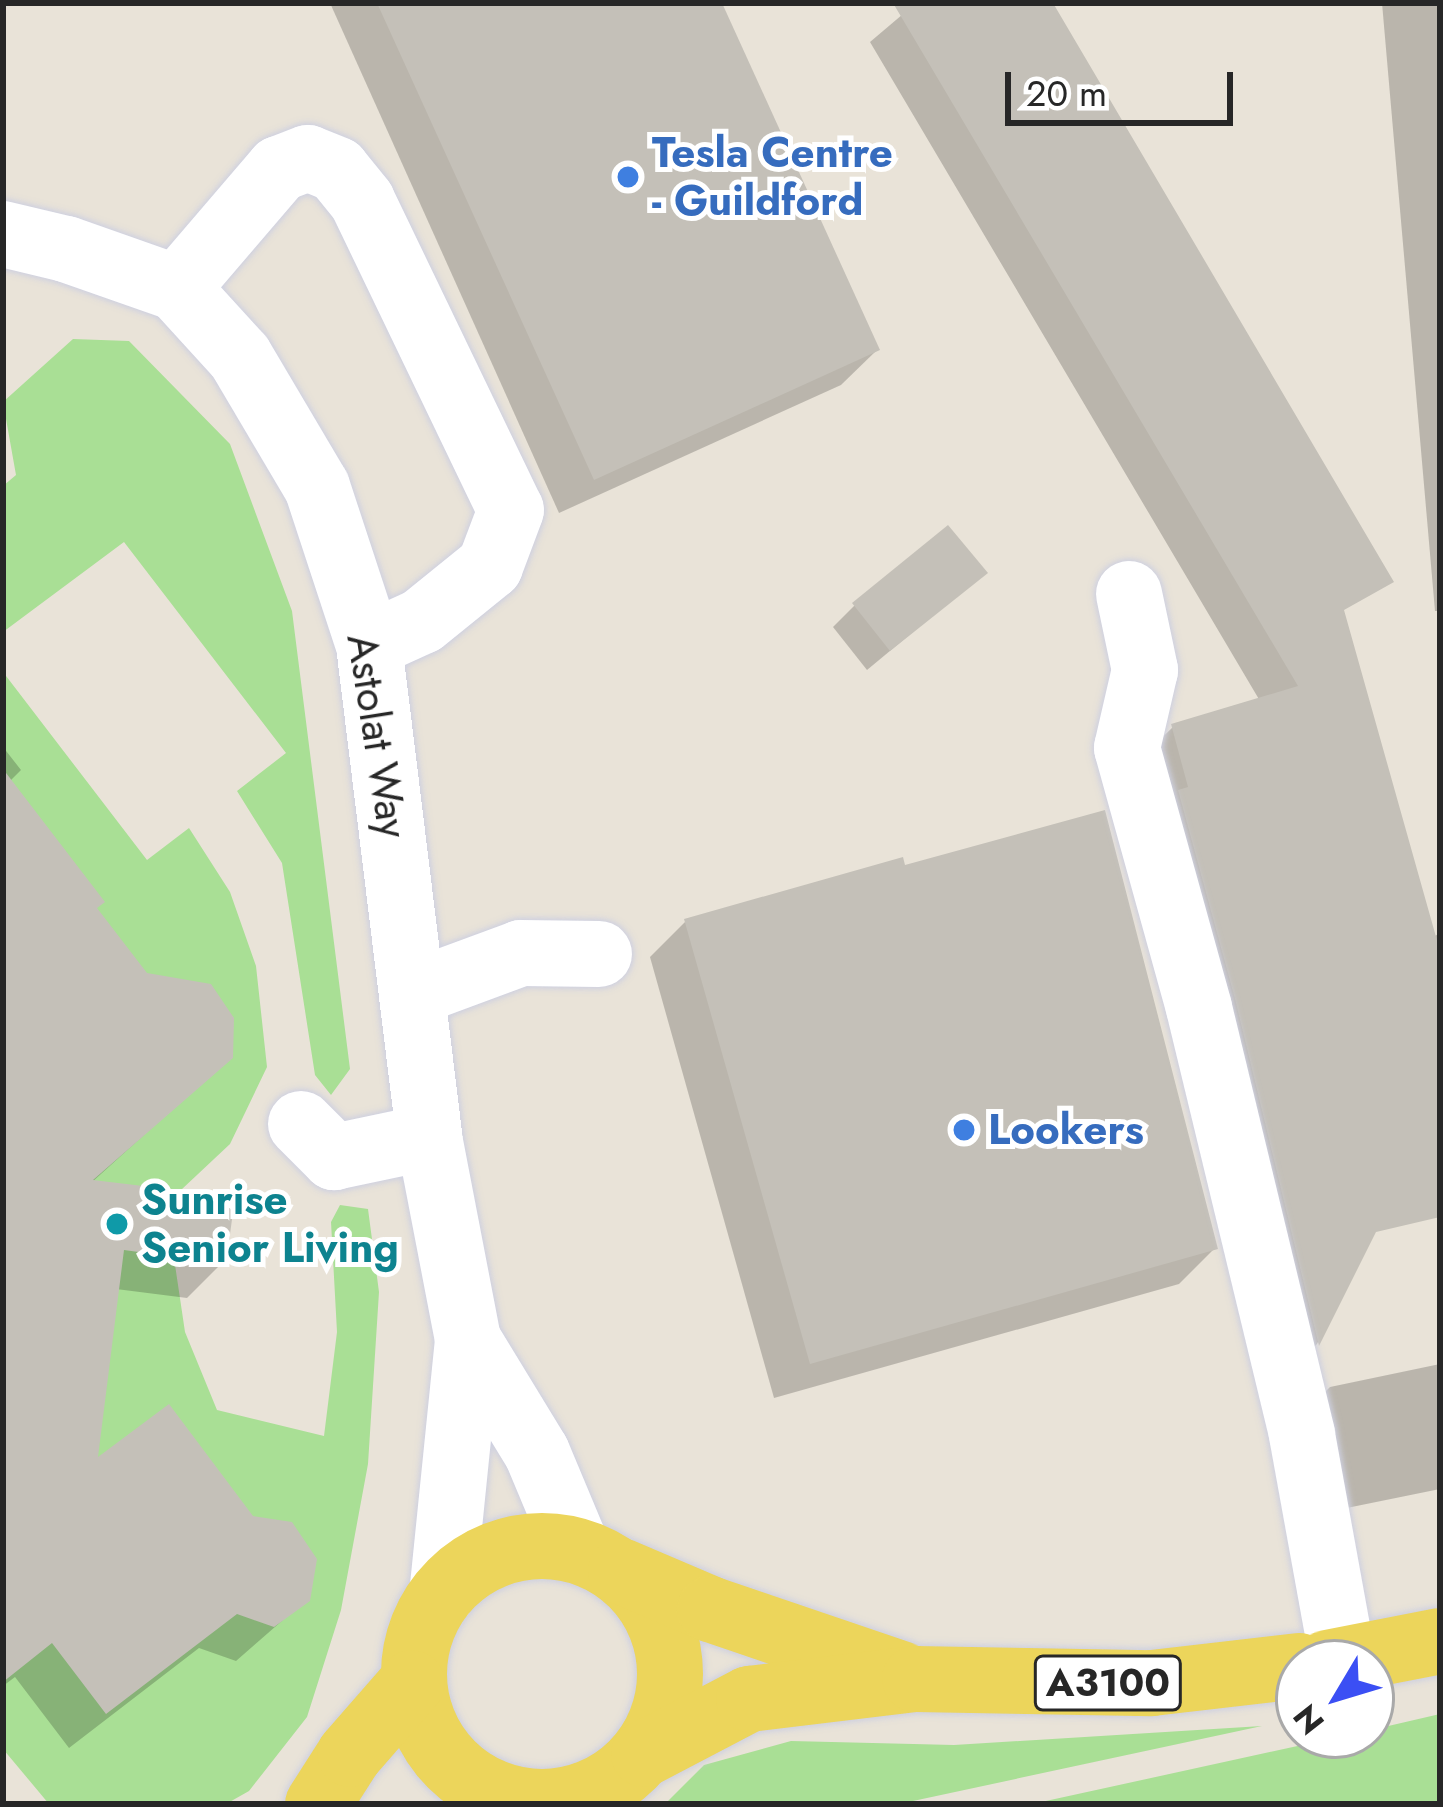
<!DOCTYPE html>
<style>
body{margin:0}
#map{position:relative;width:1443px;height:1807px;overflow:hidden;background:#e9e3d8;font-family:Jost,sans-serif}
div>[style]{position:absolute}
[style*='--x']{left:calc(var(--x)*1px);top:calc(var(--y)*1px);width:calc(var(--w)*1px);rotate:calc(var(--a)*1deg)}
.green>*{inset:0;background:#a9df95}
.shadow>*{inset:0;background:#0003}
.building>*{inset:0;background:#c4c0b8}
.roads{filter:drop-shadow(0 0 3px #ced0e0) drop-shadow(0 0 3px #ced0e0)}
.minor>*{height:66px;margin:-33px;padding:0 33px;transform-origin:33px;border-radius:33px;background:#fff}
.major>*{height:66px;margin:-33px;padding:0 33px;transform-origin:33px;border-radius:33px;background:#ecd55b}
.major>.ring{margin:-33px;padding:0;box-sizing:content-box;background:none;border:66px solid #ecd55b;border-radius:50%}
.dots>*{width:33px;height:33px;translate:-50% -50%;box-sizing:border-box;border:6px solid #fff;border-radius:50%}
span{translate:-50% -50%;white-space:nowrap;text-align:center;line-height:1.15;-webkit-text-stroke:10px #fff;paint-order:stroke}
.shield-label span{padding:3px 9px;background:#fff;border:3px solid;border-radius:9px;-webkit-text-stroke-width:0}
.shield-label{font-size:39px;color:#272727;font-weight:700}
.shop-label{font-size:42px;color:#366cbe;font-weight:700}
.left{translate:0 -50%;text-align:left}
.street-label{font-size:42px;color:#272727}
.culture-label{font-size:42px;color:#0d838f;font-weight:700}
.frame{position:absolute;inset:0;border:6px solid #272727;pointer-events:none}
.north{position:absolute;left:1275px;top:1639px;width:120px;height:120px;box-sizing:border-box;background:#fff;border:3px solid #a9a9a9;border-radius:50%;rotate:232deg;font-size:33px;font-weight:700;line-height:48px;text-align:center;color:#272727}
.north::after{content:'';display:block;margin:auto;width:42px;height:54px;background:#3b4ff4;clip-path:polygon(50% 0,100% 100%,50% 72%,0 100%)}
.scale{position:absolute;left:1005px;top:72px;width:228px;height:54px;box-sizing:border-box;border:6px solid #272727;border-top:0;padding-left:15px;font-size:36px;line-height:42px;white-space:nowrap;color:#272727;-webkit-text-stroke:9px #fff;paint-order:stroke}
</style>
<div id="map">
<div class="green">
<div style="clip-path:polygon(73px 339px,129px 341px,230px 444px,292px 611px,350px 1069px,331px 1095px,315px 1075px,282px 863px,237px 791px,286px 753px,124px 542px,3px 632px,3px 486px,16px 475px,3px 402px)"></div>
<div style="clip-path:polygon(3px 672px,147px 860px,189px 828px,230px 892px,256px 966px,267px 1067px,230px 1144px,181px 1190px,174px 1258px,185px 1332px,217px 1410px,324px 1436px,337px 1332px,331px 1222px,340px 1205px,368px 1209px,379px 1292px,368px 1464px,341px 1610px,307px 1717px,249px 1791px,226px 1804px,49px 1804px,3px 1749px)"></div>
<div style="clip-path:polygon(1440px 1714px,1440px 1804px,1032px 1804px,1348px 1735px,1371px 1735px,1371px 1730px)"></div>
<div style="clip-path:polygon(1262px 1726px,899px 1804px,665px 1804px,704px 1765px,791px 1741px,954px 1745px)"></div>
</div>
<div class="shadow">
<div style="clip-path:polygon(330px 3px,718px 3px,877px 350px,841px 385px,559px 513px)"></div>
<div style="clip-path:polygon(916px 3px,1049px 3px,1299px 462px,1433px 937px,1440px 933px,1436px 1106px,1317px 1344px,1290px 1371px,1143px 756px,1173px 727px,1260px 701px,870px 42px)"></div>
<div style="clip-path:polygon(1382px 3px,1440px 3px,1440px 611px,1435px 611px)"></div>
<div style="clip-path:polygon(984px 573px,867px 670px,833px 627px,854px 606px)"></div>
<div style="clip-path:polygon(3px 747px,21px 770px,9px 782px,94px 909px,146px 975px,230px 1057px,91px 1183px,223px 1262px,187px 1298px,116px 1289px,94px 1464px,307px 1599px,236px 1661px,199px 1648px,69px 1748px,15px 1677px,3px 1686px)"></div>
<div style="clip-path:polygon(686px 921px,1215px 1248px,1179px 1284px,774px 1398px,650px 957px)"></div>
<div style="clip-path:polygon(1440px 1364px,1440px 1489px,1332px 1511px,1311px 1406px,1330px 1387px)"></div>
</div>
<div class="building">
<div style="clip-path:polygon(377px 3px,722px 3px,880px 350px,594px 480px)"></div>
<div style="clip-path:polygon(893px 3px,1053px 3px,1394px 582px,1344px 610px,1440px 951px,1440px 1217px,1376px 1232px,1319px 1346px,1235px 999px,1178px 790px,1188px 787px,1171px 724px,1298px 686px)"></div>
<div style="clip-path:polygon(948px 525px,988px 573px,890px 651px,852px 603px)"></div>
<div style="clip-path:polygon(3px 769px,105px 902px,97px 908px,147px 973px,211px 984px,234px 1018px,233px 1058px,93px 1180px,235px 1197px,226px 1264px,124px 1250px,98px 1457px,169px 1404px,253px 1516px,292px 1522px,317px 1559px,310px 1601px,274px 1627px,237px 1614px,106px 1714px,52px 1643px,3px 1682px)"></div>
<div style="clip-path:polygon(1105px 810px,1218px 1249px,810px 1364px,684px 919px,903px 857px,905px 865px)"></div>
</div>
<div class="roads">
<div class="minor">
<div style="--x:3;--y:234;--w:65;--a:13.4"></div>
<div style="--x:66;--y:249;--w:118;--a:19.4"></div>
<div style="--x:177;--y:288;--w:93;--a:47.6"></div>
<div style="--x:240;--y:357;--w:151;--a:59.4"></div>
<div style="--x:317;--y:487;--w:166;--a:71.8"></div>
<div style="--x:369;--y:645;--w:496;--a:83"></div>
<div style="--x:429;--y:1137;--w:207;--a:79.1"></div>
<div style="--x:468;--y:1340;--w:255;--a:95.8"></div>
<div style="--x:177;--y:288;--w:157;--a:-49.4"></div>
<div style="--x:279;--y:169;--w:31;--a:-21"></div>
<div style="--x:308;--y:158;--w:31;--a:22"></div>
<div style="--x:337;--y:170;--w:40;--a:51"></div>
<div style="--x:362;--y:201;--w:343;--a:64.3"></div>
<div style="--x:511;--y:510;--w:60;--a:110.6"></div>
<div style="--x:490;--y:566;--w:87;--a:141"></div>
<div style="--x:422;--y:621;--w:58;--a:155.6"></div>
<div style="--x:1129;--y:594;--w:78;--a:78.1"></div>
<div style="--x:1145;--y:670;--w:80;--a:103"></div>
<div style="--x:1127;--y:748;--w:270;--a:74.5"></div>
<div style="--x:1199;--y:1008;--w:439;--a:76.4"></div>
<div style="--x:1302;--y:1435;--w:230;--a:79.7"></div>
<div style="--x:413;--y:993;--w:115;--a:-20.3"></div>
<div style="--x:521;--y:953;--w:78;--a:0.7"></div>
<div style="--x:301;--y:1124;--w:47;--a:45"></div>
<div style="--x:334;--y:1157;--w:97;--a:-11.9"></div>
<div style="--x:468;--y:1340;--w:132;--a:58.6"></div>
<div style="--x:537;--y:1453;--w:106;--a:67.3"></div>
</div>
<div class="major">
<div class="ring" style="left:414px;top:1546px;width:190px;height:190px"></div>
<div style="--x:621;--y:1571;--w:97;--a:23.1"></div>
<div style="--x:710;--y:1609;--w:202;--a:18.8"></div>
<div style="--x:1327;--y:1663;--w:115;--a:-11"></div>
<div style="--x:644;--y:1754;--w:119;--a:-27.6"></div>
<div style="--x:749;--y:1699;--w:167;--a:-6.9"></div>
<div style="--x:915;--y:1679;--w:237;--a:1"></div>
<div style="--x:1152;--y:1683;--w:148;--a:-6.6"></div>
<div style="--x:318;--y:1804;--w:59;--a:-57.4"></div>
<div style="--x:350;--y:1754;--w:94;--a:-48.9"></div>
</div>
</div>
<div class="dots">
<div style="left:628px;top:177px;background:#3f7fe0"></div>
<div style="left:964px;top:1130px;background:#3f7fe0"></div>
<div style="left:117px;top:1224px;background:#0f9aa8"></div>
</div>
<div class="shield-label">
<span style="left:1108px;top:1683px">A3100</span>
</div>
<div class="shop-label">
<span class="left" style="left:652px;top:177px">Tesla Centre<br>- Guildford</span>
<span class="left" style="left:988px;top:1130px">Lookers</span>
</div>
<div class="street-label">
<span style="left:377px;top:736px;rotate:81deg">Astolat Way</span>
</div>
<div class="culture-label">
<span class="left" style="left:141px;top:1224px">Sunrise<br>Senior Living</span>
</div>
<div class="frame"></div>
<div class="north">N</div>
<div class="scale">20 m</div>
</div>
